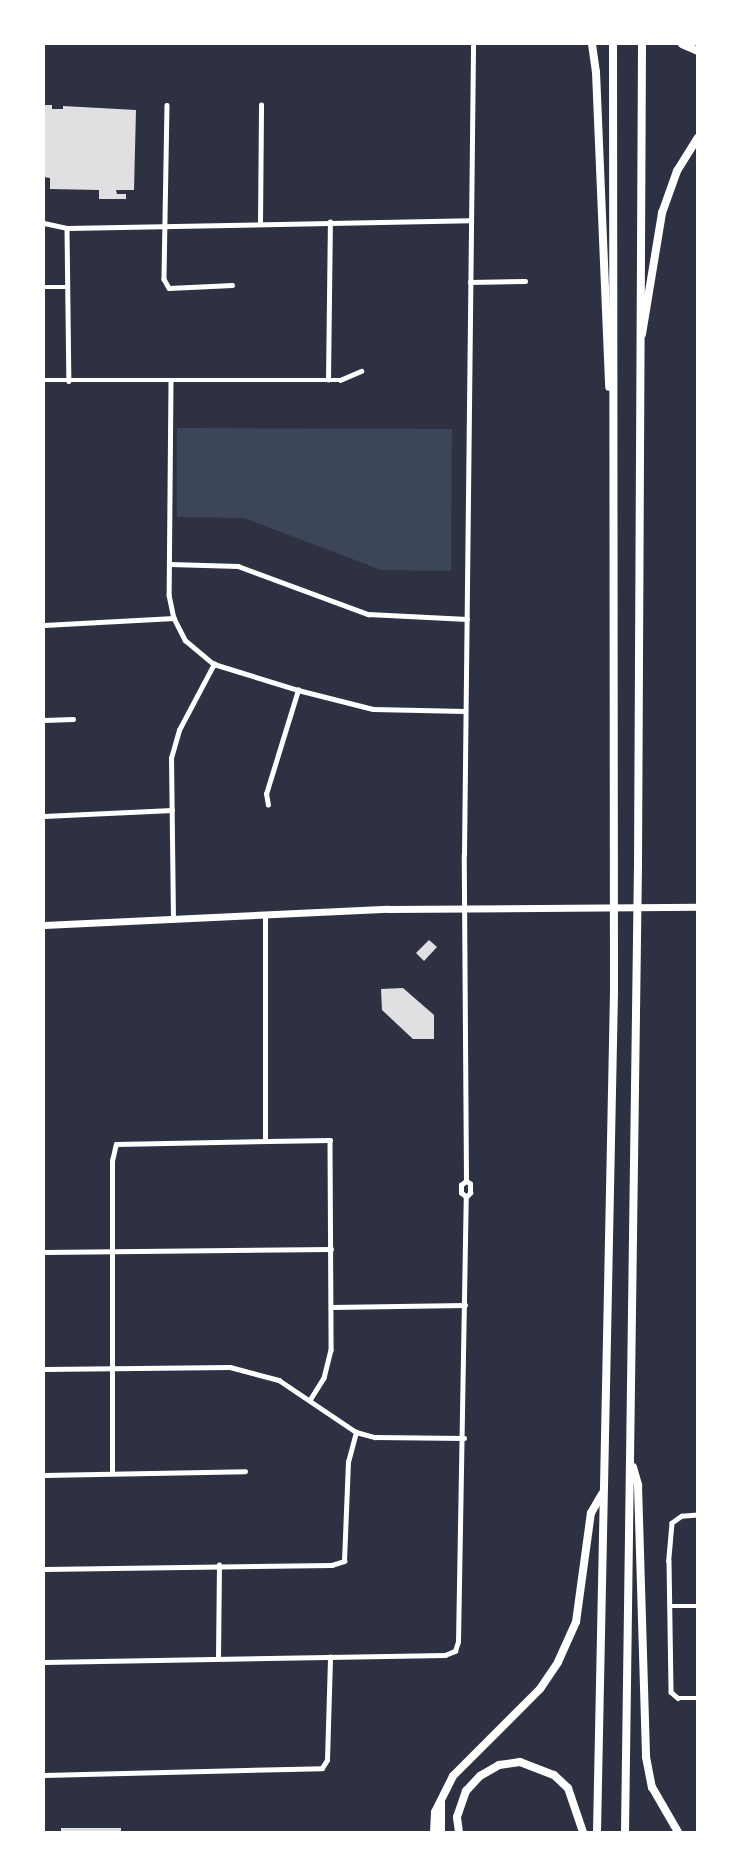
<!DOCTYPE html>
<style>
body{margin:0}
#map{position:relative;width:741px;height:1876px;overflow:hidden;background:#2d3142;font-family:"Space Grotesk",sans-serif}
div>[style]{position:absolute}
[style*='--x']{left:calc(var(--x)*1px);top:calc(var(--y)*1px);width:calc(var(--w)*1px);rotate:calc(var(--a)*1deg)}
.green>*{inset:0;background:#3c4559}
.building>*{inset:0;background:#e0e0e3}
.minor>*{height:4.5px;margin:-2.25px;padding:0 2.25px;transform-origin:2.25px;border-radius:2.25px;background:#fff}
.secondary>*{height:7px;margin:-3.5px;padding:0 3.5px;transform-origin:3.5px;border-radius:3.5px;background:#fff}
.motorway>*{height:8px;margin:-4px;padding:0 4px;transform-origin:4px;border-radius:4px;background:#fff}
span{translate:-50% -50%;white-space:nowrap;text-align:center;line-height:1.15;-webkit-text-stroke:4.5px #fff;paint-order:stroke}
.frame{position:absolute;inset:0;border:45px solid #fff;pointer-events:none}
</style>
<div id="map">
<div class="green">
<div style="clip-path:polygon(177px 428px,452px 429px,451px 571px,381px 570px,244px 518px,177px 517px)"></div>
</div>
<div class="building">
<div style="clip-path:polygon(44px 105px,52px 105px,52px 109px,63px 109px,63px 106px,136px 110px,134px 190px,116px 190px,117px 194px,126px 194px,126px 199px,99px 199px,99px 190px,50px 189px,50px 178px,44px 177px)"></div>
<div style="clip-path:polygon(429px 940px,437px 947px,424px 961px,416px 953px)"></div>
<div style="clip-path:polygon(403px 988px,434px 1015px,434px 1039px,413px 1039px,382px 1010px,381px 989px)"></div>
<div style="clip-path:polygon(61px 1828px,121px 1828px,121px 1832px,61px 1832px)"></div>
</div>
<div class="minor">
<div style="--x:167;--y:105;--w:174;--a:91"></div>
<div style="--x:164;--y:279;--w:10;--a:61"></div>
<div style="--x:169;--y:288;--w:63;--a:-2.7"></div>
<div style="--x:44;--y:223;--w:24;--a:12"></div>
<div style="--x:67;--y:228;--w:403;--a:-1.1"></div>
<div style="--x:260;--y:224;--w:119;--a:-89.5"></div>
<div style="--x:67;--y:228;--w:153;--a:89.3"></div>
<div style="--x:470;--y:282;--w:55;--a:-1"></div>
<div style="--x:44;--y:287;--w:24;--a:0"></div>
<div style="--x:44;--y:380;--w:296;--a:0"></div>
<div style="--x:340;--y:380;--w:23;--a:-23"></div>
<div style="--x:328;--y:380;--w:158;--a:-89.3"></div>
<div style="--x:171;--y:381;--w:214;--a:90.5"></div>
<div style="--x:169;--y:595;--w:24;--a:78"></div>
<div style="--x:174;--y:618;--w:25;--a:63"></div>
<div style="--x:185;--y:640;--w:38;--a:40"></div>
<div style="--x:214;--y:664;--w:88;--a:17.2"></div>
<div style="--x:298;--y:690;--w:77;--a:14.2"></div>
<div style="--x:373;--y:709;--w:92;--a:1.2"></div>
<div style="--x:170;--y:564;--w:68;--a:1.7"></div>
<div style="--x:238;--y:566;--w:139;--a:20.3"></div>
<div style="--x:368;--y:614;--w:99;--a:2.9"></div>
<div style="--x:44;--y:625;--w:130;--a:-3.1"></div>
<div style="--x:44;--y:720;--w:29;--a:-2"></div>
<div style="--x:268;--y:805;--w:11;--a:-100"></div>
<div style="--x:266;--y:794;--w:109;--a:-72.9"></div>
<div style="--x:44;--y:816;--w:128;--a:-2.7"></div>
<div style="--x:173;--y:920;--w:162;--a:-90.7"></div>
<div style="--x:171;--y:758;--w:29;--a:-74"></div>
<div style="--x:179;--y:730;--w:75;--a:-62.1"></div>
<div style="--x:265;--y:1141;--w:225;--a:-90"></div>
<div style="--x:466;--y:1197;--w:6;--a:-141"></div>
<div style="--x:461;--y:1193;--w:8;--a:-90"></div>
<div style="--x:461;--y:1185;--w:6;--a:-39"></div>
<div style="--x:44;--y:1252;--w:287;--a:-0.6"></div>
<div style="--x:331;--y:1307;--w:134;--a:-0.9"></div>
<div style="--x:44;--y:1369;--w:186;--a:-0.6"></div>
<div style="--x:230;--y:1367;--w:51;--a:14.9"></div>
<div style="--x:279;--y:1380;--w:93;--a:34"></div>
<div style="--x:356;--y:1432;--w:20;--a:15"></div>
<div style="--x:375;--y:1437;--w:89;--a:0.6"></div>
<div style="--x:112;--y:1473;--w:312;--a:-90"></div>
<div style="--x:112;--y:1161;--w:17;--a:-77"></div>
<div style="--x:116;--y:1144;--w:214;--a:-1.1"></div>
<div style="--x:330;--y:1140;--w:210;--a:89.7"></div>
<div style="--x:331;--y:1350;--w:29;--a:104"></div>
<div style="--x:324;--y:1378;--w:25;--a:122"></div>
<div style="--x:44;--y:1475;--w:201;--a:-1.1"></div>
<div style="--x:698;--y:1515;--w:16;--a:176"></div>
<div style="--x:682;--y:1516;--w:12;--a:145"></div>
<div style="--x:672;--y:1523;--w:38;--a:95"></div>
<div style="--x:669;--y:1561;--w:131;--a:89.1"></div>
<div style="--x:671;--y:1692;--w:9;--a:41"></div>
<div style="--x:678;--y:1698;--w:20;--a:0"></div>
<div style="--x:44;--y:1569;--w:288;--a:-0.8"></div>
<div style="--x:332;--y:1565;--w:13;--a:-18"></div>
<div style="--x:344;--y:1561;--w:99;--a:-87.7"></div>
<div style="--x:348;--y:1462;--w:31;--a:-75"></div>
<div style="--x:670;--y:1606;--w:28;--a:0"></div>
<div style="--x:218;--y:1659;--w:94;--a:-89.4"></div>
<div style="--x:44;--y:1662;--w:401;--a:-1"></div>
<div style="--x:445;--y:1655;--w:11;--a:-22"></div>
<div style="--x:455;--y:1651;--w:9;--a:-72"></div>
<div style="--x:458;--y:1642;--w:445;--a:-89"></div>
<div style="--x:466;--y:1197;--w:6;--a:-45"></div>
<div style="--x:470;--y:1193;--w:9;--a:-90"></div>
<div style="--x:470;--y:1184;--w:5;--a:-143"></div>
<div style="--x:466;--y:1181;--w:326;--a:-90.4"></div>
<div style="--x:464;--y:855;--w:811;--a:-89.36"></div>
<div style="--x:44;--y:1775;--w:278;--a:-1.4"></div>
<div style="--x:322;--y:1768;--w:9;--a:-58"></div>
<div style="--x:327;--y:1760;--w:103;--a:-88.3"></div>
</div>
<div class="secondary">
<div style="--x:44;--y:925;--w:344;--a:-2.7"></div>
<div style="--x:388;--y:909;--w:310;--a:-0.4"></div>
</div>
<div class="motorway">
<div style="--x:592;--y:44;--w:28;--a:82"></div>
<div style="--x:596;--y:72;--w:315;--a:87.6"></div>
<div style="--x:682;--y:44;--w:17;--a:24"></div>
<div style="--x:642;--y:334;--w:123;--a:-80.6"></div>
<div style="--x:662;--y:213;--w:45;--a:-70.3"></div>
<div style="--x:677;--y:171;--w:39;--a:-58"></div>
<div style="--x:633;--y:1467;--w:19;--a:74"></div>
<div style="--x:638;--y:1485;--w:272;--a:88.3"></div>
<div style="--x:646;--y:1757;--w:31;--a:79"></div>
<div style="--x:652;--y:1787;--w:52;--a:60"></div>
<div style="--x:434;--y:1832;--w:20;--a:-87"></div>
<div style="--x:435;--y:1812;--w:40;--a:-63.4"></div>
<div style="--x:453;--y:1776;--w:123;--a:-45"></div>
<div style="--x:540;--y:1689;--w:32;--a:-56"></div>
<div style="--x:558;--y:1662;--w:44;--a:-65.8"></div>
<div style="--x:576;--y:1622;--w:110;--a:-82.2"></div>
<div style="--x:591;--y:1513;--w:22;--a:-60"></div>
<div style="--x:441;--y:1832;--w:29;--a:-90"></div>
<div style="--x:459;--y:1832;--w:15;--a:-98"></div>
<div style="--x:457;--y:1817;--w:28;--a:-71"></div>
<div style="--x:466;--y:1791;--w:21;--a:-47"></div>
<div style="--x:480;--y:1776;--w:22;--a:-30"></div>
<div style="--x:499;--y:1765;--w:21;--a:-8"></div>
<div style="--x:520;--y:1762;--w:36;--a:21"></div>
<div style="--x:554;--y:1775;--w:19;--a:43"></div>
<div style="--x:568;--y:1788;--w:46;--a:71.2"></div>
<div style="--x:597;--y:1832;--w:840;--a:-88.84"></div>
<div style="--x:614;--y:992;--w:948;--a:-90.06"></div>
<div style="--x:625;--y:1832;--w:967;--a:-89.23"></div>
<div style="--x:638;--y:865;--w:821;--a:-89.72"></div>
</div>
<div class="frame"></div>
</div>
